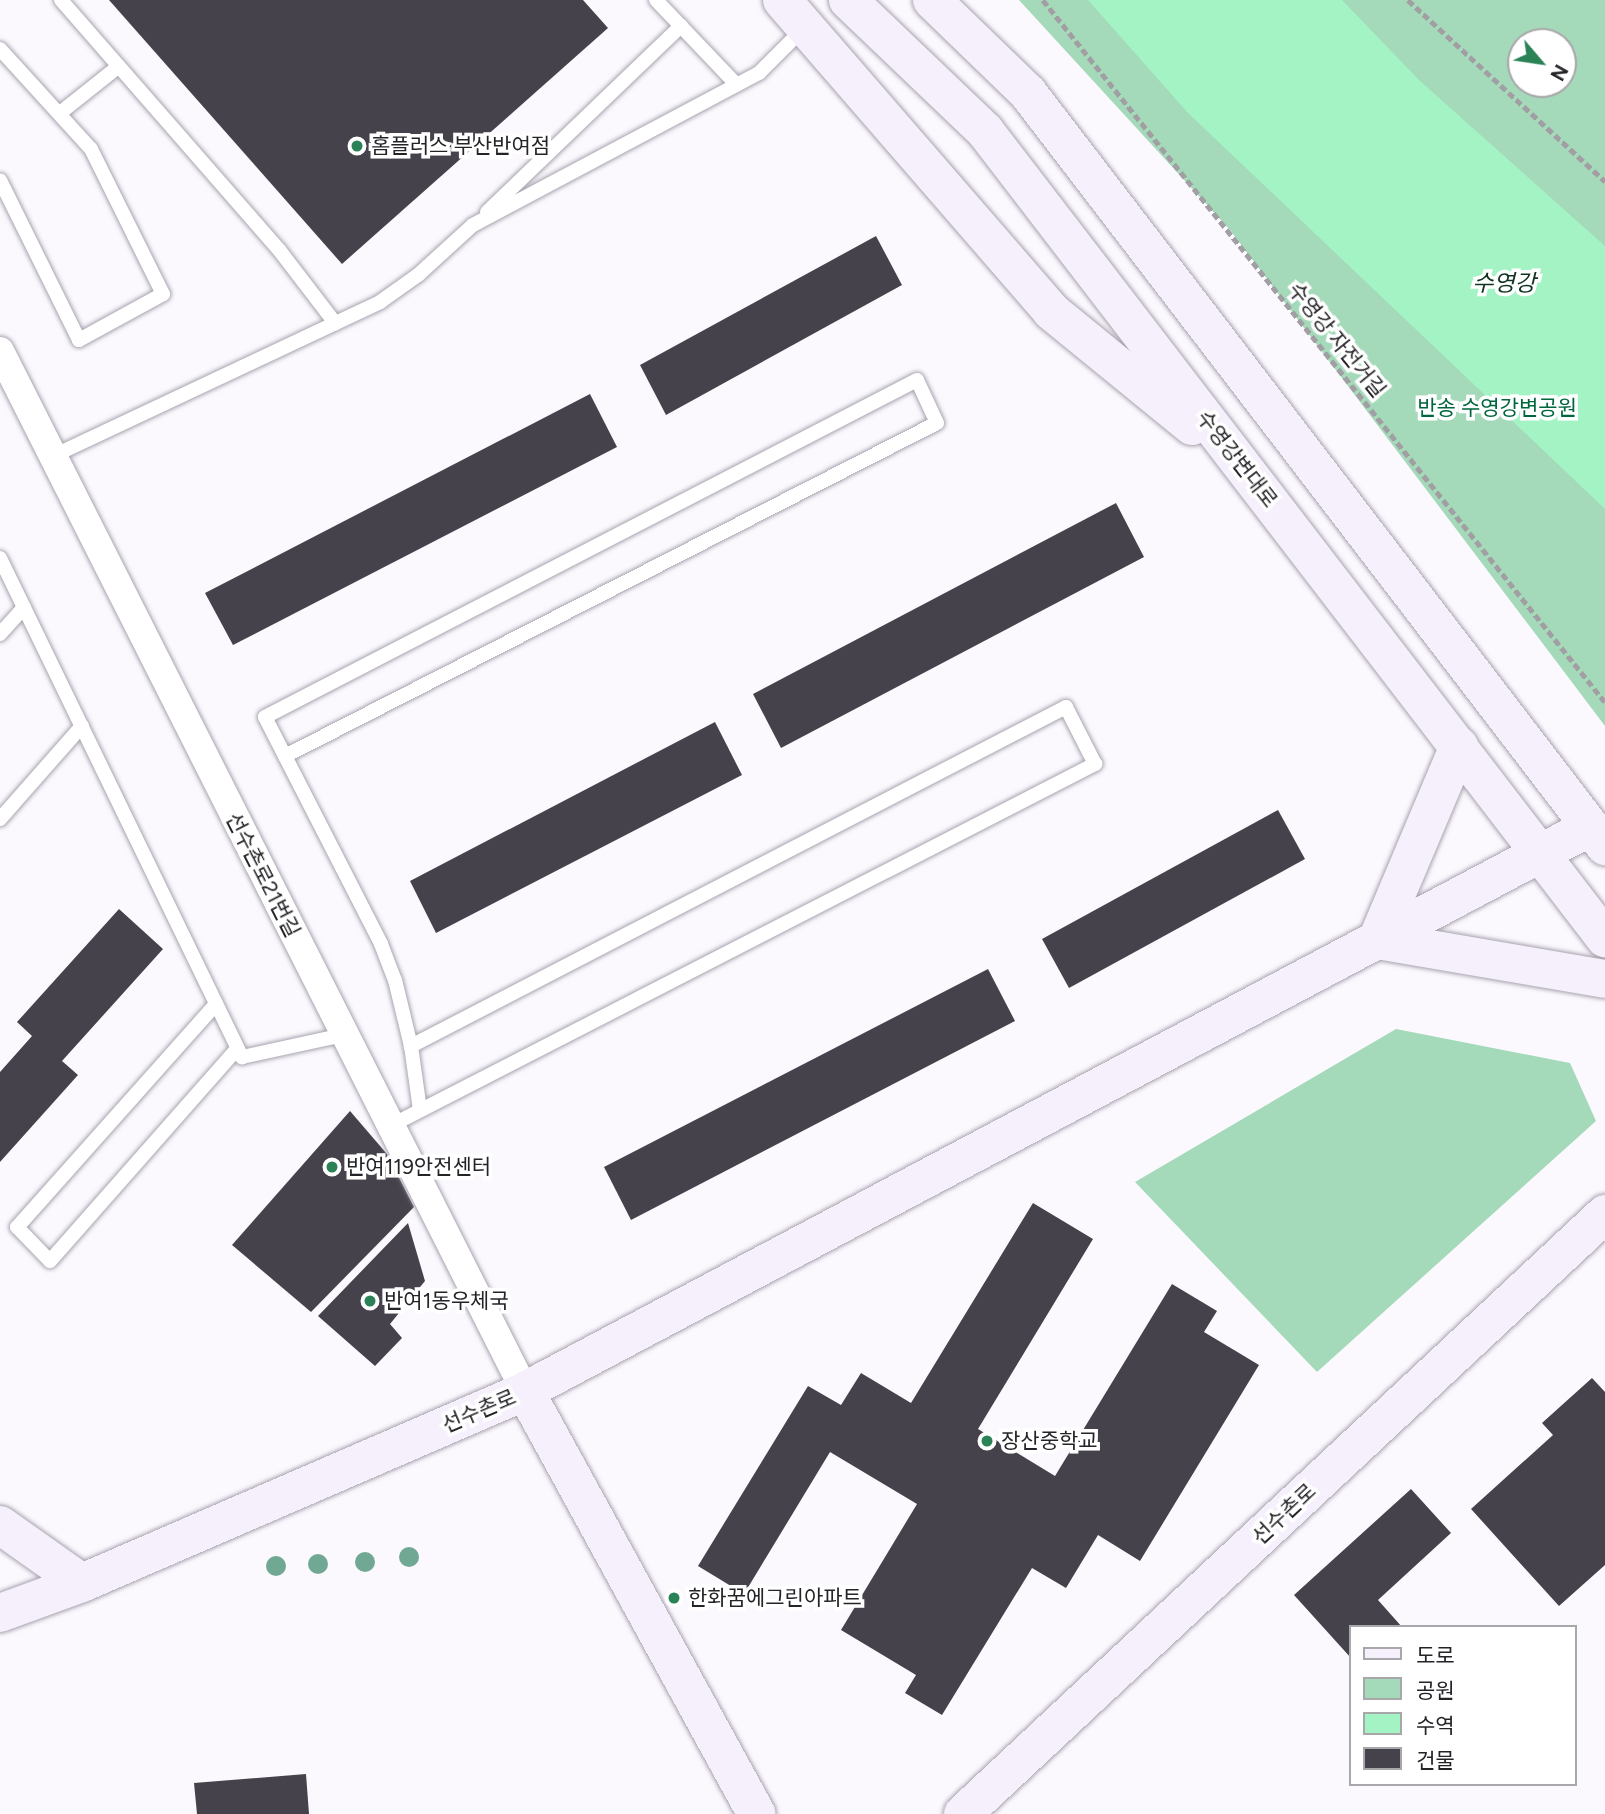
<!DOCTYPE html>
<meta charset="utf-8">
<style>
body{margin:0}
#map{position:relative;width:1605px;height:1814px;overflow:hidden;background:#fbf9fe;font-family:Figtree,"Noto Sans KR",sans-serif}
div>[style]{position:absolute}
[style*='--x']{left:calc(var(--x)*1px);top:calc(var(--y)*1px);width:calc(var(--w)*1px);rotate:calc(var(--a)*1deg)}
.green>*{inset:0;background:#a4d9b9}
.water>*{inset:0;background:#a3f3c4}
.building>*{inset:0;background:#46424c}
.path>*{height:4.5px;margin-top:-2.25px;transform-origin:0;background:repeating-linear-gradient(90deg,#a19fa3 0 7px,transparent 0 10.5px)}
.roads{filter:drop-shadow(0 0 2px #a8a3af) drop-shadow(0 0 2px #a8a3af)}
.lane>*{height:14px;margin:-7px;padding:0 7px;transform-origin:7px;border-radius:7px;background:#fff}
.street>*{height:28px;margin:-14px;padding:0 14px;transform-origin:14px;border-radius:14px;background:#fff}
.secondary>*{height:38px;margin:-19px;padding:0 19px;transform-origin:19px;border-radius:19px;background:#f5f0fb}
.trees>*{width:20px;height:20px;margin:-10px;border-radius:50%;background:#71a894}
.dots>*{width:19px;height:19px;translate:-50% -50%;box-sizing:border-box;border:4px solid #fff;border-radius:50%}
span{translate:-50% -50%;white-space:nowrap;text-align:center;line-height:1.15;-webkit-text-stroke:7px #fff;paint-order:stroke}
.poi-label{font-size:21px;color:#252327}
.left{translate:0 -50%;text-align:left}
.street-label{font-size:21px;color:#252327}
.park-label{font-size:21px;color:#00663d}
.water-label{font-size:23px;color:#113421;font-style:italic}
.legend{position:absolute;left:1349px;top:1625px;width:228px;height:161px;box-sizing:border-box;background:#fff;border:2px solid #a8a7a9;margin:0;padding:9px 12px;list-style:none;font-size:21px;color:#252327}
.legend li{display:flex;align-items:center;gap:14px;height:35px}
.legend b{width:35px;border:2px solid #a8a7a9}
.north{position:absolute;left:1507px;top:28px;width:70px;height:70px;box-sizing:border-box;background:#fff;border:2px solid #a8a7a9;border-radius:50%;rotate:119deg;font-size:19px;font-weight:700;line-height:28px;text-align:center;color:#252327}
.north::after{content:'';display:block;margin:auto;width:24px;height:32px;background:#2b8256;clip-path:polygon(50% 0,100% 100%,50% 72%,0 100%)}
</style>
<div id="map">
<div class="green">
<div style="clip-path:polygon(evenodd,1019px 0,1605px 0,1605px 726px,1230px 230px,1019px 0,1521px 42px,1563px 42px,1563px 84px,1521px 84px,1521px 42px)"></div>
<div style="clip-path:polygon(1396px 1029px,1570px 1063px,1596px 1121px,1317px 1372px,1135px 1182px)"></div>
</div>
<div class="water">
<div style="clip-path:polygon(1088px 0,1342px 0,1420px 81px,1605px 246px,1605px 509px,1188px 113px)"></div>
</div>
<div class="building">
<div style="clip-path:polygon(109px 0,583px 0,608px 28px,342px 264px)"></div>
<div style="clip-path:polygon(876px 236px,902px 285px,666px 415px,640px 365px)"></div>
<div style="clip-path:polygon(590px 394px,617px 447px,233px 645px,205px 593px)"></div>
<div style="clip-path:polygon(1116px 503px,1144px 557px,781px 748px,753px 694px)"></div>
<div style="clip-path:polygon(715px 722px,742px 775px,436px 933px,410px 881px)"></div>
<div style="clip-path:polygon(1278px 810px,1305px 859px,1069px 988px,1042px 939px)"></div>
<div style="clip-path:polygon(119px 909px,163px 949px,62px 1061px,78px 1075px,0 1162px,0 1072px,32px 1036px,17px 1022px)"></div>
<div style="clip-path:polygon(988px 969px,1015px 1021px,631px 1220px,604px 1167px)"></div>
<div style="clip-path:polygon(350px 1111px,387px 1154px,414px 1207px,311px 1312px,232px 1245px)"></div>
<div style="clip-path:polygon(1033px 1203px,1093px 1239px,978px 1429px,1055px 1476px,1172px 1284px,1217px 1311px,1204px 1332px,1259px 1365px,1140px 1561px,1098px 1535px,1066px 1588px,1032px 1568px,942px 1715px,905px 1693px,916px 1675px,841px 1630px,917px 1504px,830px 1452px,744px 1594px,698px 1566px,808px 1386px,841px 1405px,861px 1373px,911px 1403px)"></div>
<div style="clip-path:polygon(408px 1223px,425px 1281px,390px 1324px,402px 1338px,375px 1366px,318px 1316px)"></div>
<div style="clip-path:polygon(1592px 1378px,1605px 1392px,1605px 1565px,1559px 1606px,1471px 1509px,1553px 1435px,1542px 1423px)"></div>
<div style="clip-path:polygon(1411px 1489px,1451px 1533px,1378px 1600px,1402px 1627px,1351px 1627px,1351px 1658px,1294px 1595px)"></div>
<div style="clip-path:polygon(306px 1774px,309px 1814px,197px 1814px,194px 1783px)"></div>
</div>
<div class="path">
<div style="--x:1043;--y:0;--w:899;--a:51.32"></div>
<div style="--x:1408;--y:0;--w:268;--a:42.6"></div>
</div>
<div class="roads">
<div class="lane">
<div style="--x:61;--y:0;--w:333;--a:48.9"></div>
<div style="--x:280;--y:251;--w:91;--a:52.6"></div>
<div style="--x:656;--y:0;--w:117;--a:46.4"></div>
<div style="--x:0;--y:49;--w:135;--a:47.7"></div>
<div style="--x:91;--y:149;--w:162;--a:63.6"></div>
<div style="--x:163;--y:294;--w:96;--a:151.3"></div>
<div style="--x:79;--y:340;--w:178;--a:-116.3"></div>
<div style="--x:60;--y:113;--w:75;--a:-38.5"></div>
<div style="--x:487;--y:212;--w:269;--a:-43.8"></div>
<div style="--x:53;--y:456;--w:361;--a:-25.2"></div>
<div style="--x:380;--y:302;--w:47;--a:-35.4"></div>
<div style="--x:418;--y:275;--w:74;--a:-42.3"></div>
<div style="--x:473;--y:225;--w:324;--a:-28"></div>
<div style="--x:759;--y:73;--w:64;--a:-45"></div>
<div style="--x:0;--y:558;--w:555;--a:64.13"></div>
<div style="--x:242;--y:1057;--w:103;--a:-12.3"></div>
<div style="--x:0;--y:634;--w:36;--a:-48"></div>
<div style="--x:285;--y:756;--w:732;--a:-27.06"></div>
<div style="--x:937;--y:423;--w:47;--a:-114.9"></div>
<div style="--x:917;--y:380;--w:734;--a:152.67"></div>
<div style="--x:265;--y:717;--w:255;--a:62.9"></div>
<div style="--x:381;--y:944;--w:39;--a:69"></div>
<div style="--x:395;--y:980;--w:68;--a:76.4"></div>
<div style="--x:0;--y:819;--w:124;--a:-48.6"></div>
<div style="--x:216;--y:1004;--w:299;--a:131.7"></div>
<div style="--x:17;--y:1227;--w:47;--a:45.9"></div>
<div style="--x:50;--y:1261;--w:283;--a:-48.6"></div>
<div style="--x:390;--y:1126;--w:793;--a:-27.18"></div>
<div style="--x:1095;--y:764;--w:64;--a:-117"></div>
<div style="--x:1066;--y:707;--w:738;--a:152.64"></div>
<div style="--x:411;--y:1046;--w:65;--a:82"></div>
</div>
<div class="street">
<div style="--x:0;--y:351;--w:1165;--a:63.22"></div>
</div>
<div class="secondary">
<div style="--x:782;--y:0;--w:411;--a:49.1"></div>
<div style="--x:1051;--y:311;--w:182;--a:39.2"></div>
<div style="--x:848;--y:0;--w:190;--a:43.7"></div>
<div style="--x:985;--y:131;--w:1018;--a:52.47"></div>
<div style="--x:932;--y:0;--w:134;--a:44.1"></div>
<div style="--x:1028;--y:93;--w:949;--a:52.54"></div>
<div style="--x:1459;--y:746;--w:211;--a:112.9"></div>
<div style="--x:1377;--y:940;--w:231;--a:9.7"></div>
<div style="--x:525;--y:1391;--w:482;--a:61.3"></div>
<div style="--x:0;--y:1525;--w:100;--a:35.3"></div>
<div style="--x:0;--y:1613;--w:87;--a:-20.1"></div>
<div style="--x:82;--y:1583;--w:483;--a:-23.4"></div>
<div style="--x:525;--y:1391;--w:1205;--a:-27.9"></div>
<div style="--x:963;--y:1814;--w:879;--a:-43.06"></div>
</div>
</div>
<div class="trees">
<div style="left:409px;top:1557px"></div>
<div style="left:365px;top:1562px"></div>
<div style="left:318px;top:1564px"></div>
<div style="left:276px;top:1566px"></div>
</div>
<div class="dots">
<div style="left:357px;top:146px;background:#2b8256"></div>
<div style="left:332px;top:1167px;background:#2b8256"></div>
<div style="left:370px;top:1301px;background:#2b8256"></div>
<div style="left:987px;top:1441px;background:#2b8256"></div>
<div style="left:674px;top:1598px;background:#2b8256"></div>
</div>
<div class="poi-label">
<span class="left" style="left:371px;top:146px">홈플러스 부산반여점</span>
<span class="left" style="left:346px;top:1167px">반여119안전센터</span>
<span class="left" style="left:384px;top:1301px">반여1동우체국</span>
<span class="left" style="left:1001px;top:1441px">장산중학교</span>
<span class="left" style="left:688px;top:1598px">한화꿈에그린아파트</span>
</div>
<div class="street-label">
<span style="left:1337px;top:340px;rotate:51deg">수영강 자전거길</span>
<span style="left:1237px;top:459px;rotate:52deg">수영강변대로</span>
<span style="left:263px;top:875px;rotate:63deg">선수촌로21번길</span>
<span style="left:479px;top:1411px;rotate:-23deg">선수촌로</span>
<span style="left:1284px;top:1514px;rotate:-43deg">선수촌로</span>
</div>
<div class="park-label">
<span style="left:1497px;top:408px">반송 수영강변공원</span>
</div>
<div class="water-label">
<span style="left:1504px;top:283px">수영강</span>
</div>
<ul class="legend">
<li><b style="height:9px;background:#f5f0fb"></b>도로</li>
<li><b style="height:19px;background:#a4d9b9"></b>공원</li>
<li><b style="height:19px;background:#a3f3c4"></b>수역</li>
<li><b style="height:19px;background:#46424c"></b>건물</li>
</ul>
<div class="north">N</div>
</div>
